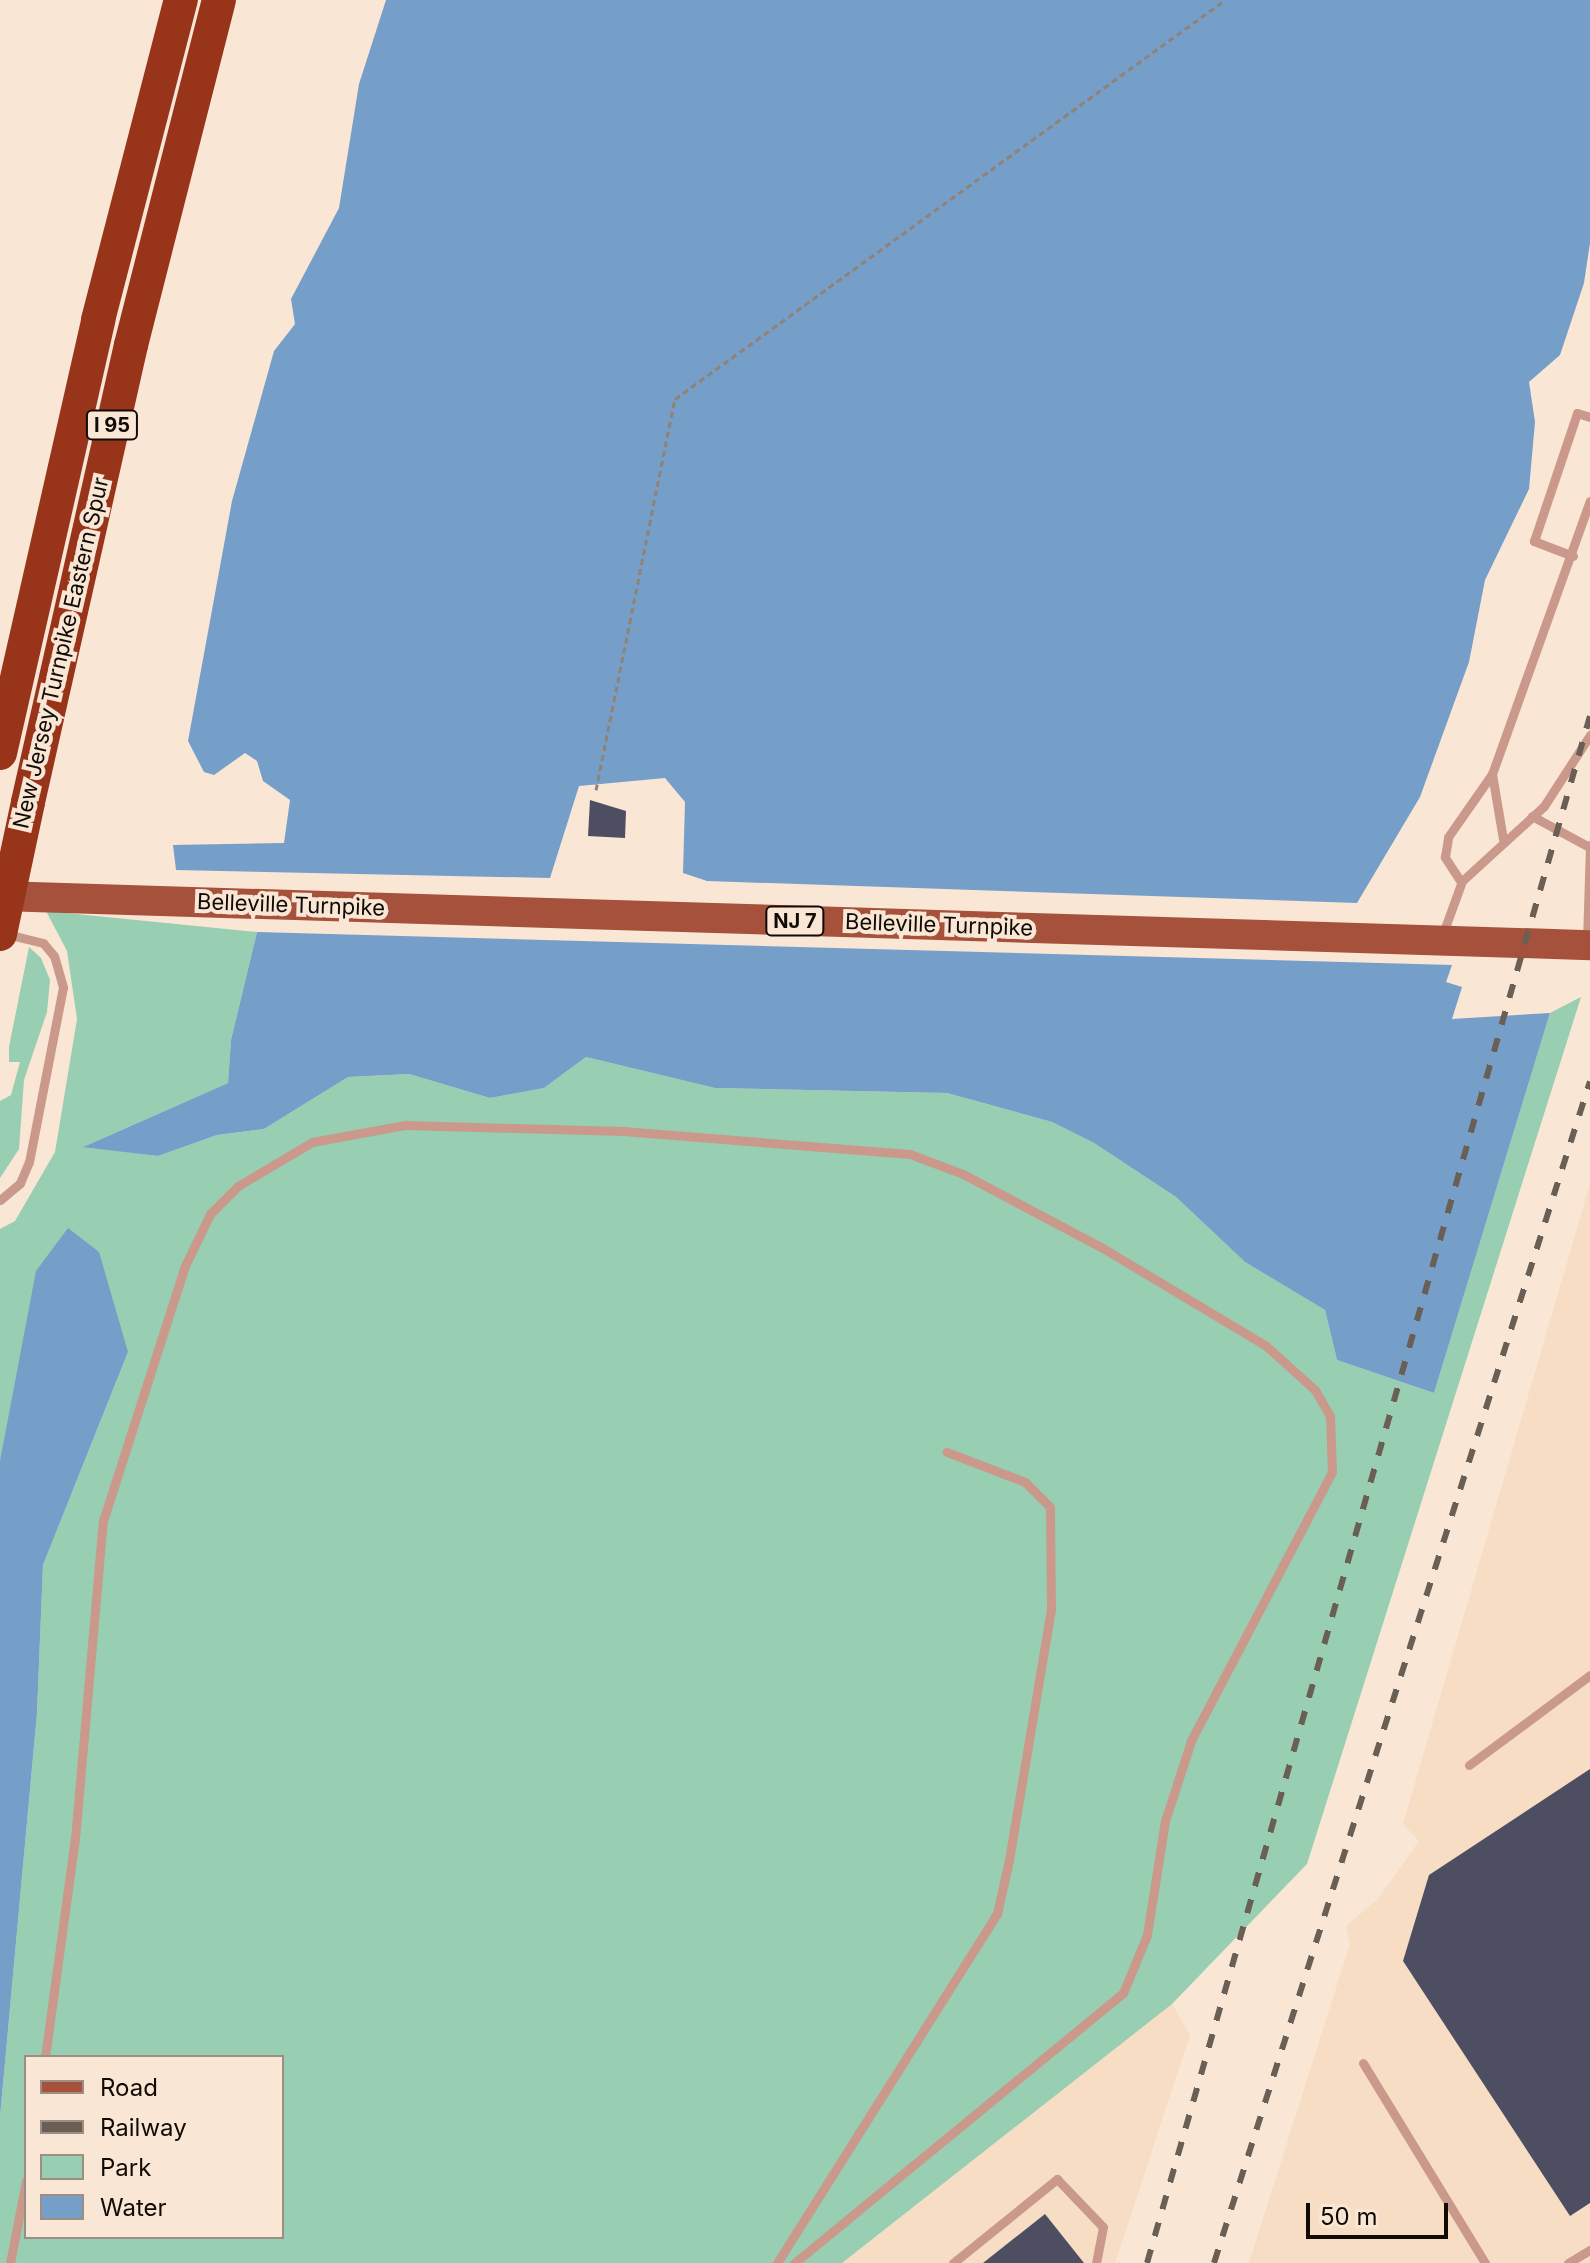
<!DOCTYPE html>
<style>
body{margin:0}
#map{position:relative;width:1590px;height:2263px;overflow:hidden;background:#f9e6d4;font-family:Inter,sans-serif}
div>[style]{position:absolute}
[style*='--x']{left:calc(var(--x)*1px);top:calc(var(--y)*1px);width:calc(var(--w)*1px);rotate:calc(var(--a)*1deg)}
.built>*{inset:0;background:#f6ddc4}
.green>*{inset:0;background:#98ceb2}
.water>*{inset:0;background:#759ec9}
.building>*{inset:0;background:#4e4e62}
.path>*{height:3px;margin-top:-1.5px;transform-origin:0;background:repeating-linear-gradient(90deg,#8f8276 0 6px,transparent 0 10px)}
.lane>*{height:9px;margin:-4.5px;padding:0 4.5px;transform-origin:4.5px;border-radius:4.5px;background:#ca998c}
.primary>*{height:30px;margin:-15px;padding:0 15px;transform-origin:15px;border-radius:15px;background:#a6513b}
.highway>*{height:34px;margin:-17px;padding:0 17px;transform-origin:17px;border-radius:17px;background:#97341a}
.rail>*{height:6px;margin-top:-3px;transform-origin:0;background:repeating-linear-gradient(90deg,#6a5f55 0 14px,transparent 0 28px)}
.highway-bridge>*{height:34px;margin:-17px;padding:0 17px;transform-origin:17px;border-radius:17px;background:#97341a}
span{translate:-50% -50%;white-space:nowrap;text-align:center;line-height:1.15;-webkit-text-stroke:8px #f9e6d4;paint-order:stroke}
.shield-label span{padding:2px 6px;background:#f9e6d4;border:2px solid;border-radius:6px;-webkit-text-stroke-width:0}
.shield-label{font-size:20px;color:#110b06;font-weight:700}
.street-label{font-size:22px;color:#110b06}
.legend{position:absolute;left:24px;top:2055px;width:260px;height:184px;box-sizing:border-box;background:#f9e6d4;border:2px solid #9c8e82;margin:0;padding:10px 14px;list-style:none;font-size:24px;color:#110b06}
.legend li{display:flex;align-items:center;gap:16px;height:40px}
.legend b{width:40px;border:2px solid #9c8e82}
.scale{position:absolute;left:1306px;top:2203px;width:142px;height:36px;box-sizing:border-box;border:4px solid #110b06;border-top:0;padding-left:10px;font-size:24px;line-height:28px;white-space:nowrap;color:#110b06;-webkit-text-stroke:6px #f9e6d4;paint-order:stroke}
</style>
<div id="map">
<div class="built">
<div style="clip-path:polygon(1590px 1184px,1590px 2263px,1249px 2263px,1350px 1944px,1346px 1926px,1378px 1899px,1419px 1841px,1403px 1824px)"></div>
<div style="clip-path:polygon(1172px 2004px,1190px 2035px,1115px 2263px,842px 2263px)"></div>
</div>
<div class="green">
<div style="clip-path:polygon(evenodd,46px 911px,257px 932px,231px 1040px,228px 1083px,85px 1146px,158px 1156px,217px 1135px,264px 1129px,348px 1077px,409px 1074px,490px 1098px,544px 1088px,586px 1057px,715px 1088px,947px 1093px,1052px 1122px,1094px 1143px,1176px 1197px,1245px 1262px,1325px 1310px,1337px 1360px,1434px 1393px,1550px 1013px,1581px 997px,1307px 1864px,1172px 2004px,842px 2263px,0 2263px,0 2117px,37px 1713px,43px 1565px,128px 1352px,0 1461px,0 1229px,15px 1221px,55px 1152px,77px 1019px,67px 951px,46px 911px,26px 2057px,282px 2057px,282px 2237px,26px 2237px,26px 2057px)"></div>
<div style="clip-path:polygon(29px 947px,41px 958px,50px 980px,47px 1012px,24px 1080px,19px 1149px,0 1178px,0 1101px,11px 1095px,20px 1062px,9px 1062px,9px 1047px)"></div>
</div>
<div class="water">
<div style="clip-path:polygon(386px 0,1590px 0,1590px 243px,1584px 283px,1560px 355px,1529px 382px,1535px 422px,1529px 489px,1485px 580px,1469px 662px,1420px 797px,1357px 903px,707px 881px,683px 873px,685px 802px,665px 778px,579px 786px,550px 878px,176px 870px,173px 845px,284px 843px,290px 800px,263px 781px,257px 761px,245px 753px,214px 775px,204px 772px,188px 741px,232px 501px,274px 351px,295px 324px,291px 299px,339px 208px,359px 84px)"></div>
<div style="clip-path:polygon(257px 932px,1452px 965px,1446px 982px,1462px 987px,1452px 1019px,1550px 1013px,1434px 1393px,1337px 1360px,1325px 1310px,1245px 1262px,1176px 1197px,1094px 1143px,1052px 1122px,947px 1093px,715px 1088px,586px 1057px,544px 1088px,490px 1098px,409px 1074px,348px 1077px,264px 1129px,217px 1135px,158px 1156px,83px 1147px,228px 1083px,231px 1040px)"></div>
<div style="clip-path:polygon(68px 1228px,99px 1252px,128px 1352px,43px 1565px,37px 1713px,0 2117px,0 1461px,36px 1271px)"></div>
</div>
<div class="building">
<div style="clip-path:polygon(590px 800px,626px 811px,625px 838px,588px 836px)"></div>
<div style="clip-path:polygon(1590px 1769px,1590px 2203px,1570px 2216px,1403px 1961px,1429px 1875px)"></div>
<div style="clip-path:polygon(1045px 2214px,1084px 2263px,983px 2263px)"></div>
</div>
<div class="path">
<div style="--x:596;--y:790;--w:399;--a:-78.6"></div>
<div style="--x:675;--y:399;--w:679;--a:-35.96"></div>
</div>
<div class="lane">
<div style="--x:1573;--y:556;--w:42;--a:-159"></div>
<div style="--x:1534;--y:541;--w:135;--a:-71.4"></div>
<div style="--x:1577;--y:413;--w:14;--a:17"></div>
<div style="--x:1532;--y:816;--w:65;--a:28.5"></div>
<div style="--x:1503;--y:839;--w:66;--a:-99.6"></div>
<div style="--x:1492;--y:774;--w:290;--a:-70.3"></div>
<div style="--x:1461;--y:882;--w:30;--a:-123"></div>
<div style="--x:1445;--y:857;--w:20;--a:-81"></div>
<div style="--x:1448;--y:837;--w:77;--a:-55.1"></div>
<div style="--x:1442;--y:936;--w:59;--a:-70"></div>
<div style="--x:1462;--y:881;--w:111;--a:-42.4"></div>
<div style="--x:1544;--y:806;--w:85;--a:-57.1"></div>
<div style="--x:1587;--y:941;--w:96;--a:-88.2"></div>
<div style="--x:0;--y:1200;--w:26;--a:-40"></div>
<div style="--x:20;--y:1183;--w:23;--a:-67"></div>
<div style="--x:29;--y:1162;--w:178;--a:-79"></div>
<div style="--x:63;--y:987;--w:32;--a:-106"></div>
<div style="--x:54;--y:956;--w:17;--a:-130"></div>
<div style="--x:43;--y:943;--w:38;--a:-166"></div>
<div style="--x:1469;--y:1765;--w:151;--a:-36.6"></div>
<div style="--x:45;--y:2057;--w:220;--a:-82.2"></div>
<div style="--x:75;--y:1839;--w:319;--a:-85"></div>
<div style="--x:103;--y:1521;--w:266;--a:-72.2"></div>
<div style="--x:184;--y:1268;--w:60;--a:-64.3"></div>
<div style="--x:210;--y:1214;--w:40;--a:-45"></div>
<div style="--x:238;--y:1186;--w:86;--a:-30.7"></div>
<div style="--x:312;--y:1142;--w:95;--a:-10.4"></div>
<div style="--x:405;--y:1125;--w:218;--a:1.6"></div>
<div style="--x:623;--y:1131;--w:288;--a:4.6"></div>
<div style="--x:910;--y:1154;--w:57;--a:20.7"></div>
<div style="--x:963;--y:1174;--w:156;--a:27.9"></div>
<div style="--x:1101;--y:1247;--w:191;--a:30.9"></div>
<div style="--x:1265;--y:1345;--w:67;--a:42"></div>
<div style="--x:1315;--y:1390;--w:30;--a:60"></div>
<div style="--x:1330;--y:1416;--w:56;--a:88"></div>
<div style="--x:1332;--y:1472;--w:304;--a:117.7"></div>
<div style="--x:1191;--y:1741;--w:84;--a:108"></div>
<div style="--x:1165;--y:1821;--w:115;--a:99"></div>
<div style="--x:1147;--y:1935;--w:63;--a:112.5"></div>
<div style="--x:1123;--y:1993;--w:426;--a:140.6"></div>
<div style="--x:1363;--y:2063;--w:234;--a:58.6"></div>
<div style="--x:10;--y:2263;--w:84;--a:-79"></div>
<div style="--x:777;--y:2263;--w:413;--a:-57.8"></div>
<div style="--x:997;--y:1914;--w:55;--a:-77.5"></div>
<div style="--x:1009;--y:1860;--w:254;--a:-80.5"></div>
<div style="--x:1051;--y:1609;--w:102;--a:-90.6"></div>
<div style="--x:1050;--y:1507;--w:35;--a:-135"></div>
<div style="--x:1025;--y:1482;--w:84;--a:-159"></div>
<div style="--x:953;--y:2263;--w:134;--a:-38.9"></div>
<div style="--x:1057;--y:2179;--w:66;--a:46.2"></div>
<div style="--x:1103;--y:2227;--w:37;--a:101"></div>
<div style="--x:1568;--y:2263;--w:26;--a:-31"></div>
</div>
<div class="primary">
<div style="--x:0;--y:896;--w:1591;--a:1.77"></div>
</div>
<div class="highway">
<div style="--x:0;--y:753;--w:444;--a:-77.2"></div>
<div style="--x:98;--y:320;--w:331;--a:-75.5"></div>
<div style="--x:28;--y:802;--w:468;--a:-77.3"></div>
<div style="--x:131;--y:345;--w:356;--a:-75.7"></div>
</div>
<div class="rail">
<div style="--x:1147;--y:2263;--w:1609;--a:-74.02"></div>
<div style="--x:1214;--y:2263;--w:1240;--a:-72.35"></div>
</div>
<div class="highway-bridge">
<div style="--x:0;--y:934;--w:135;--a:-78"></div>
</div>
<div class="shield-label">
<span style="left:112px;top:425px">I 95</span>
<span style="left:795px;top:921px">NJ 7</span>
</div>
<div class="street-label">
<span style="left:61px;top:653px;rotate:-77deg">New Jersey Turnpike Eastern Spur</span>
<span style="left:291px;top:905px;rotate:2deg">Belleville Turnpike</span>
<span style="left:939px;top:925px;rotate:2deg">Belleville Turnpike</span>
</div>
<ul class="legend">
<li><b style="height:10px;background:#a6513b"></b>Road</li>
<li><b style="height:10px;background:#6a5f55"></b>Railway</li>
<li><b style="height:22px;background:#98ceb2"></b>Park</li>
<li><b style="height:22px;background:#759ec9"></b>Water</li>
</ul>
<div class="scale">50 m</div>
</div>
